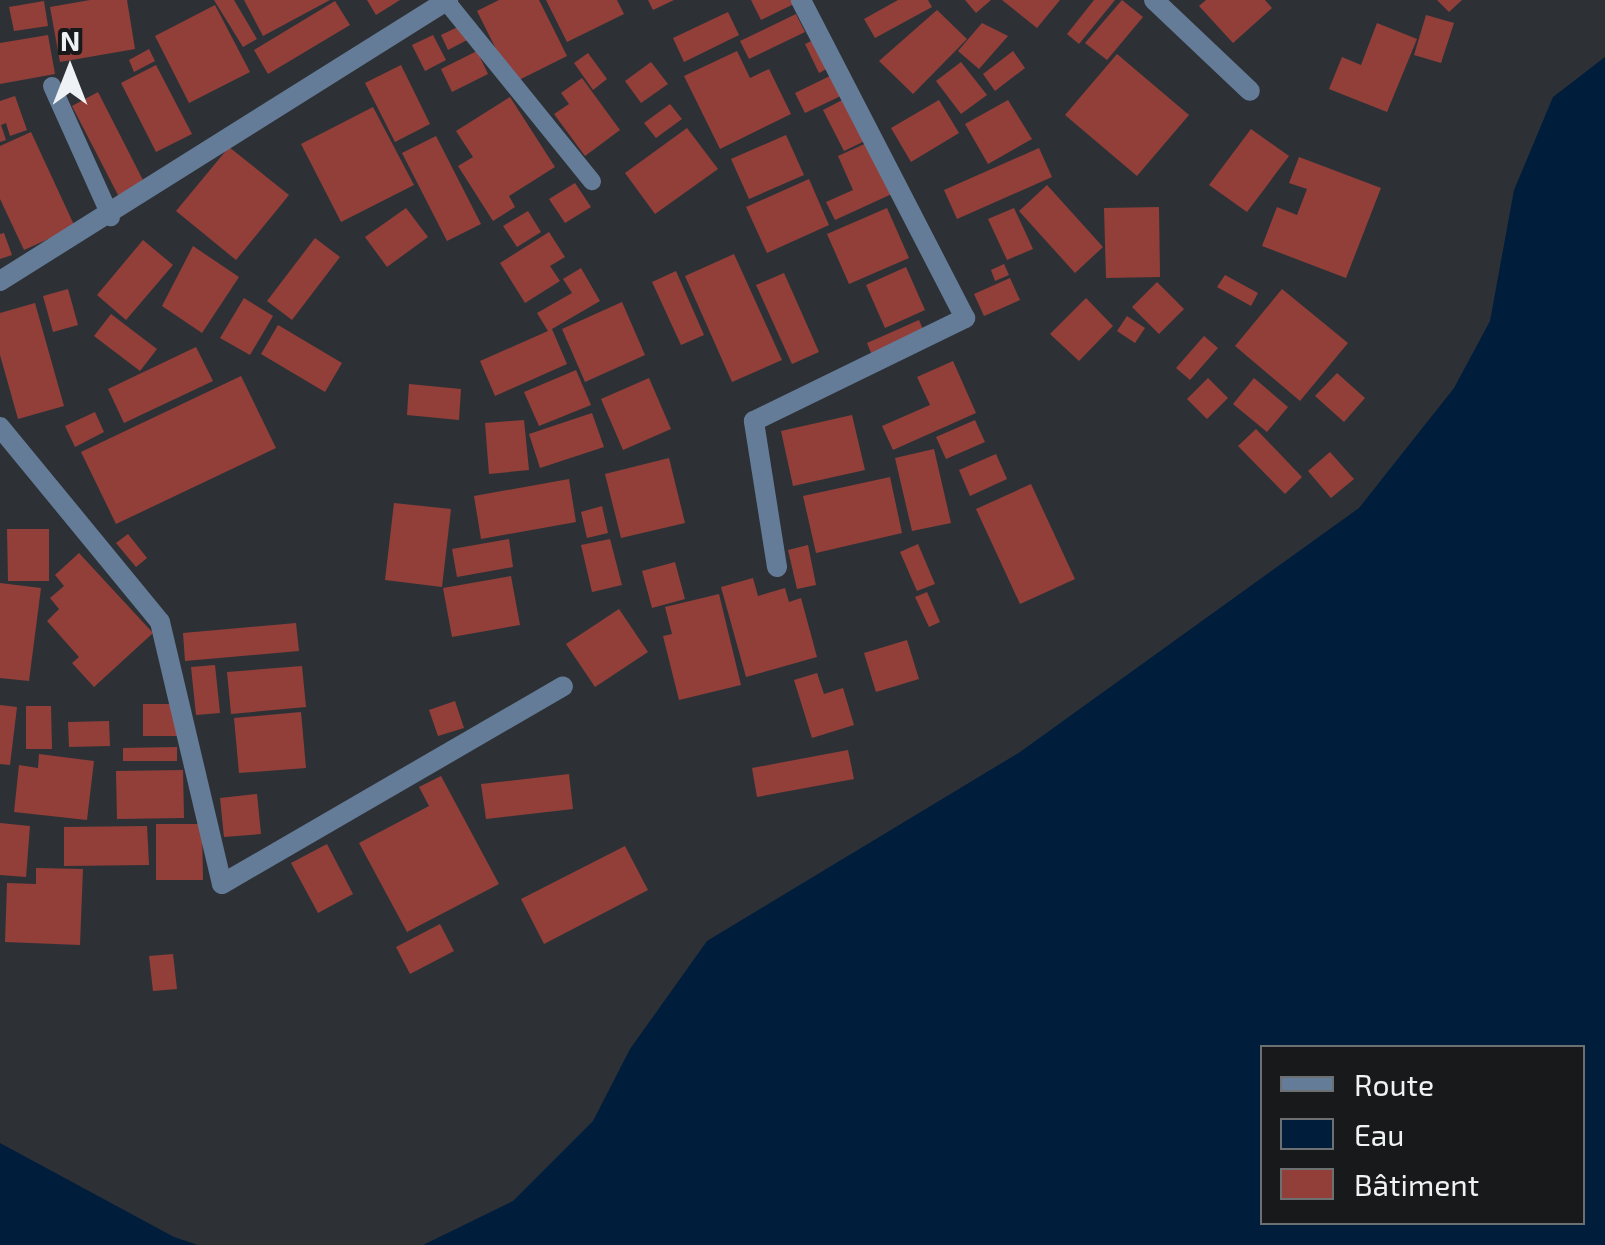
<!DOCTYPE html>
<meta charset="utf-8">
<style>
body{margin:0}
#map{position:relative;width:1605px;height:1245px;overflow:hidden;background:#2d3136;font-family:"Exo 2",sans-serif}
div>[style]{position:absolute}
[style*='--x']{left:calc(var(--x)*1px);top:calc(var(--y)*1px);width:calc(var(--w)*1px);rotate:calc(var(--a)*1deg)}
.water>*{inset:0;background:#011d3c}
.building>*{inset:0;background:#923f3a}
.service>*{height:18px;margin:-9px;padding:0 9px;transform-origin:9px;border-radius:9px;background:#657c98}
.minor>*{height:20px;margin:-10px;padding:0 10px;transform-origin:10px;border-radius:10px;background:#657c98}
.tertiary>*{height:20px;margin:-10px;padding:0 10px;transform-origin:10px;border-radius:10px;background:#657c98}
span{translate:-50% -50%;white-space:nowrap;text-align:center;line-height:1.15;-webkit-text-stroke:8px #17191b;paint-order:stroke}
.legend{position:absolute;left:1260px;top:1045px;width:325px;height:180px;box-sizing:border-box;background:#17191b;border:2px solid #6d7072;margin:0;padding:12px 18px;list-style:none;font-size:30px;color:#eff2f5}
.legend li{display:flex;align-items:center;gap:20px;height:50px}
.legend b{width:50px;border:2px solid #6d7072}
.north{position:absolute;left:20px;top:20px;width:100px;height:100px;-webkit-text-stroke:8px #17191b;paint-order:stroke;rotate:0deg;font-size:28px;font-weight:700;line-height:40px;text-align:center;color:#eff2f5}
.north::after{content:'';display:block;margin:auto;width:35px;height:45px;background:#eff2f5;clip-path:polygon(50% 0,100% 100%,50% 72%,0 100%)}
</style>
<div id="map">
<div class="water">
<div style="clip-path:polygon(evenodd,1605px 57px,1605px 1245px,423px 1245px,513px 1201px,593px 1121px,630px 1049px,707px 941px,1020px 752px,1359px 508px,1454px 388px,1490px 321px,1514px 190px,1553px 97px,1605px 57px,1262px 1048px,1582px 1048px,1582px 1222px,1262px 1222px,1262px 1048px)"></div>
<div style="clip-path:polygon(0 1143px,174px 1237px,198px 1245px,0 1245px)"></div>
</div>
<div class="building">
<div style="clip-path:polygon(90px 0,127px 0,135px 49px,60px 62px,50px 7px)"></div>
<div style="clip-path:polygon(214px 0,234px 0,257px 39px,243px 47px)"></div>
<div style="clip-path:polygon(244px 0,330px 0,263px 36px)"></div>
<div style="clip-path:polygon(367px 0,400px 0,376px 15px)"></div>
<div style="clip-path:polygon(499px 0,539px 0,567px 56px,513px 83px,477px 11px)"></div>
<div style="clip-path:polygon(546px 0,617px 0,624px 14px,567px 42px)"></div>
<div style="clip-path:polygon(648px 0,674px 0,653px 10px)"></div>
<div style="clip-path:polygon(751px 0,795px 0,796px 3px,761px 20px)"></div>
<div style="clip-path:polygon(898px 0,928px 0,932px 7px,875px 38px,864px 19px)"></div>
<div style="clip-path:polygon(965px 0,991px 0,976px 13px)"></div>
<div style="clip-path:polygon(1002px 0,1060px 0,1037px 28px)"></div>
<div style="clip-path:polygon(1094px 0,1115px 0,1079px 44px,1067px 34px)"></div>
<div style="clip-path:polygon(1122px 0,1143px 17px,1107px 60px,1085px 43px)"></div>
<div style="clip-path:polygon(1206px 0,1265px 0,1272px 8px,1233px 43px,1199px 6px)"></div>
<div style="clip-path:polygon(1437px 0,1462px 0,1449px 12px)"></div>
<div style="clip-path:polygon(44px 1px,48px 26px,14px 31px,9px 7px)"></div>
<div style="clip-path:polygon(335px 1px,350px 25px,268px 74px,254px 50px)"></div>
<div style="clip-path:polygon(215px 5px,250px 72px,189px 103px,155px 36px)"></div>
<div style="clip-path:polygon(937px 10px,967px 39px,913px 94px,879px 61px)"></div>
<div style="clip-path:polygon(728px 12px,739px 35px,684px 62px,673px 38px)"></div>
<div style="clip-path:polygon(796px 14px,805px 32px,749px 59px,740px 41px)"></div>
<div style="clip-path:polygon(1426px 15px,1454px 23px,1441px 63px,1414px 55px)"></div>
<div style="clip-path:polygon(982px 23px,1008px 36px,979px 69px,958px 51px)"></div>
<div style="clip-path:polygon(1377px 23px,1417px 39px,1387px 112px,1329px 89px,1342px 57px,1361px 65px)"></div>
<div style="clip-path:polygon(462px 25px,469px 39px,448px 50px,441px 35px)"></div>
<div style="clip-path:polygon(48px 35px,55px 74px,0 84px,0 43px)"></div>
<div style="clip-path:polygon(433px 35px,446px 60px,425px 71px,412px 45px)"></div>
<div style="clip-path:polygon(818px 38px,832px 66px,819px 73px,805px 44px)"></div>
<div style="clip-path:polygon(149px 49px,155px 61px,134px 72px,129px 60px)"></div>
<div style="clip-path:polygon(477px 51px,488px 74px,452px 92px,441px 69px)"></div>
<div style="clip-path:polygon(737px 51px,750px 78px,769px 69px,791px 114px,720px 149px,684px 76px)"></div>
<div style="clip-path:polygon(1013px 51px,1025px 68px,995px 91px,983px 74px)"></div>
<div style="clip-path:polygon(588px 53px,607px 79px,593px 90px,574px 63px)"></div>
<div style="clip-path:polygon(1117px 54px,1189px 115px,1137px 176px,1065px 115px)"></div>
<div style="clip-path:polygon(651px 62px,668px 84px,641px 103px,625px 81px)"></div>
<div style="clip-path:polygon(961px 62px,987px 95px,961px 114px,936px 81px)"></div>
<div style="clip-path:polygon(156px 65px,192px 134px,156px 152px,121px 83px)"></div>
<div style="clip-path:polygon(401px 65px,430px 124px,395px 142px,365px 83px)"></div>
<div style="clip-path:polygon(834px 74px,845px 94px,805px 113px,795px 93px)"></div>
<div style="clip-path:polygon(582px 78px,620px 130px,585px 156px,554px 114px,569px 104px,561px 93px)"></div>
<div style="clip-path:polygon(98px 92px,145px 184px,119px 197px,72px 106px)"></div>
<div style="clip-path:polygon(15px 96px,27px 130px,10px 136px,6px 123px,1px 125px,6px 140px,0 142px,0 101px)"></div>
<div style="clip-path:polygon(510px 97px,555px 167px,509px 196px,515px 207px,493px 221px,458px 166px,473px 157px,456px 131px)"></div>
<div style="clip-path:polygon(848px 97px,869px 139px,844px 151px,823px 110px)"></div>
<div style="clip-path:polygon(939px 100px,959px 133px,911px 162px,891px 128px)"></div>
<div style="clip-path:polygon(1008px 100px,1032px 139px,988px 164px,965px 124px)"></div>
<div style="clip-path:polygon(670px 104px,682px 119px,656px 138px,644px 123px)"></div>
<div style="clip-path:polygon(373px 107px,414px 185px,341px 222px,301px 144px)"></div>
<div style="clip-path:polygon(687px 128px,718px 169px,655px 214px,625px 173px)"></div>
<div style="clip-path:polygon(1251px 129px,1289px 156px,1247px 212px,1209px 185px)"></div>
<div style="clip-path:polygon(31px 132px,75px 227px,24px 250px,0 199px,0 146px)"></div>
<div style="clip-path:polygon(786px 135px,804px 175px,749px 199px,731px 159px)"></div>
<div style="clip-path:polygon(436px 136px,481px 224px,447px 241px,402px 153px)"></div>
<div style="clip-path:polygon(871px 141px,894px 193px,835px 220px,826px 202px,853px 190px,838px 156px)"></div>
<div style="clip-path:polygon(229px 147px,289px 195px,236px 260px,176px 211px)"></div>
<div style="clip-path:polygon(1039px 148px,1052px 177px,957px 219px,944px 190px)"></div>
<div style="clip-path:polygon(1299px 157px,1381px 188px,1346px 278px,1262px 246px,1277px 207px,1297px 215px,1307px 189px,1289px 183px)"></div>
<div style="clip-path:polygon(809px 179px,829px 225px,767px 253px,746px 207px)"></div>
<div style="clip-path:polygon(575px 183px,591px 207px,565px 223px,549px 199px)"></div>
<div style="clip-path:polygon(1047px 185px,1103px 247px,1075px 273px,1019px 211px)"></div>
<div style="clip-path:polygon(1159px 207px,1160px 277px,1106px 278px,1104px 208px)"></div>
<div style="clip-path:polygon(406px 208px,428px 237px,387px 267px,365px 237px)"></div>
<div style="clip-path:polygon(887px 208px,909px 258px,849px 284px,827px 234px)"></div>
<div style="clip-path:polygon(1014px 208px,1033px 249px,1007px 260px,988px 219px)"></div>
<div style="clip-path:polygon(528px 211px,541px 232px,517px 247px,503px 226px)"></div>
<div style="clip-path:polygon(549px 232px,565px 257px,550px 266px,560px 281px,525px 303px,500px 263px)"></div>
<div style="clip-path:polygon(4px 233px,12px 255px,0 259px,0 234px)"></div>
<div style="clip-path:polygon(315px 238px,340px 257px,292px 320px,267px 301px)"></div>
<div style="clip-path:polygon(143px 240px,173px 265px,126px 320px,97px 295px)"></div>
<div style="clip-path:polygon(193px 246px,239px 277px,202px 333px,162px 306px)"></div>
<div style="clip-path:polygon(734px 254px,782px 360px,732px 382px,685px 276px)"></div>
<div style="clip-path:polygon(1004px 264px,1009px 275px,995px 281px,991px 270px)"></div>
<div style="clip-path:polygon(906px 267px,925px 310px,885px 328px,866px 285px)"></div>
<div style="clip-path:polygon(581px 268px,600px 301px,552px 329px,567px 364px,495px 396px,480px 361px,548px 331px,537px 313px,572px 293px,563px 279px)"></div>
<div style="clip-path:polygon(676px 271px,704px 335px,681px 345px,652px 282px)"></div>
<div style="clip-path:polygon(784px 273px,819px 352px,792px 364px,756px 285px)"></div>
<div style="clip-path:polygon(1225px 275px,1258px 293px,1251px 306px,1217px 287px)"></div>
<div style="clip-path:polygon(1010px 278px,1020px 300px,984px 316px,974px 294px)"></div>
<div style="clip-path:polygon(1157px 282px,1184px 309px,1159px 334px,1132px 307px)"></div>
<div style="clip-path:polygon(68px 289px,78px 325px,53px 332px,43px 296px)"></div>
<div style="clip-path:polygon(1282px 289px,1348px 343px,1300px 401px,1235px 346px)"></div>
<div style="clip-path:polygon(244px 298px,273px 316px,250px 355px,220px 338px)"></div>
<div style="clip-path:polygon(1086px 298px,1113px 326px,1079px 361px,1050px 334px)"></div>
<div style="clip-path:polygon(622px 302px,645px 355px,585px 382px,562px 329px)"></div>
<div style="clip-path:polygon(35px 303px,64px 406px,18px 419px,0 355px,0 313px)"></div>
<div style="clip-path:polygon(111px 314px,157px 349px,140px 371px,94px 336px)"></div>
<div style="clip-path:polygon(1127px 316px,1145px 328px,1135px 343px,1117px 331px)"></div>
<div style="clip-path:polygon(919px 320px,924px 332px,872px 355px,867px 343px)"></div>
<div style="clip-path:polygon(278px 325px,342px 363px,325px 392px,261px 354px)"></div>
<div style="clip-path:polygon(1204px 336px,1218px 348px,1190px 380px,1176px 368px)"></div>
<div style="clip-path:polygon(196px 347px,213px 381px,124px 423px,108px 389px)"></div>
<div style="clip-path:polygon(953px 361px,976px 413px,893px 450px,882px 426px,930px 405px,917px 377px)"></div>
<div style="clip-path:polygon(576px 370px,591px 405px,539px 426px,524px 392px)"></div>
<div style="clip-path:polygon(1337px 373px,1365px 398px,1344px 422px,1315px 396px)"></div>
<div style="clip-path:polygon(241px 376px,276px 448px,116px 524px,81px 452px)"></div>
<div style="clip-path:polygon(649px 378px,671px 429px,623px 450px,601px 399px)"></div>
<div style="clip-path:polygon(1208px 378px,1228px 398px,1207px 419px,1187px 399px)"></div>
<div style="clip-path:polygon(1254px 378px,1288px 407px,1267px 432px,1233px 404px)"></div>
<div style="clip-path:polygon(409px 384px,461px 389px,459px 420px,407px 415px)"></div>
<div style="clip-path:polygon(95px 412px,104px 432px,75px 447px,65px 426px)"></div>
<div style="clip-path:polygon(592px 413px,604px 447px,540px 468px,529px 434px)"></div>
<div style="clip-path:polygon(852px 415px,865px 470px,793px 486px,781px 431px)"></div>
<div style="clip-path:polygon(524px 420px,529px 470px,489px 474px,485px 423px)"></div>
<div style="clip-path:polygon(975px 420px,985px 442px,946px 459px,936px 437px)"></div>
<div style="clip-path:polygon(1256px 429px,1302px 477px,1285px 494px,1238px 446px)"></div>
<div style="clip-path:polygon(934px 449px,951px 523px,912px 531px,895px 458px)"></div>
<div style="clip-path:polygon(1330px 452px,1354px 479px,1331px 498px,1308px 471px)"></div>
<div style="clip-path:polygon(996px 454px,1007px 479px,970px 496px,959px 470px)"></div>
<div style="clip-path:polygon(669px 458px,685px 523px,621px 538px,605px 474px)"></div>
<div style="clip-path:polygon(890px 477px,902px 533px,816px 553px,803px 496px)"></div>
<div style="clip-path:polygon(569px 479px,576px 522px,481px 539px,474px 496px)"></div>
<div style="clip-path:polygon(1031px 484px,1075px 579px,1020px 604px,976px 509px)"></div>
<div style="clip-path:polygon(394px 503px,451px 509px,442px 587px,385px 580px)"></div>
<div style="clip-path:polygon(602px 506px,608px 533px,587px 538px,581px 512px)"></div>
<div style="clip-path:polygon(7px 529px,49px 529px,49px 581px,8px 581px)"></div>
<div style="clip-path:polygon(128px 534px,147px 558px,136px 567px,116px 543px)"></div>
<div style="clip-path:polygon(509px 539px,513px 567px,457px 577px,452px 549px)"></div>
<div style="clip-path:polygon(610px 539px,622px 585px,592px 592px,581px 545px)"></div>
<div style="clip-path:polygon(918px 544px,935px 584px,917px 591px,900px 552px)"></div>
<div style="clip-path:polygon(808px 545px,816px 585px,797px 589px,788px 550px)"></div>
<div style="clip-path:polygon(79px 553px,153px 633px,94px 687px,72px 663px,79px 657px,47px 621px,59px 609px,50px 598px,64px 586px,55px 575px)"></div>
<div style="clip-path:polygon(675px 562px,685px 599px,652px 608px,642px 571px)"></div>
<div style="clip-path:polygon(511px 576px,520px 625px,452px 637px,443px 588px)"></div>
<div style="clip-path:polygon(753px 578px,758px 596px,785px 588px,789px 602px,801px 598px,817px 657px,746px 677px,721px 587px)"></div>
<div style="clip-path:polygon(0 583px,41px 588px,29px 681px,0 678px)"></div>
<div style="clip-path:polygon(927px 592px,940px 622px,929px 627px,915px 597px)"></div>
<div style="clip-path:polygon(719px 594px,741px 685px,679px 700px,663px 636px,672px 634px,665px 607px)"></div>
<div style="clip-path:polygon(619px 609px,648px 652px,595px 687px,566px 644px)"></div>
<div style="clip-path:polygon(296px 623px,299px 651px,185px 661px,183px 633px)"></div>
<div style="clip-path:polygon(907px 640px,919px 679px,876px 692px,864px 653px)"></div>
<div style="clip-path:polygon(215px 665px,220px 713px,196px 715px,191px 667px)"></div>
<div style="clip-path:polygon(302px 666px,306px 707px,231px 714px,227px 672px)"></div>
<div style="clip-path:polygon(817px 673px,824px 694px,843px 688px,854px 725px,812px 738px,794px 680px)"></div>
<div style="clip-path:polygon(455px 701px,464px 728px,438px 736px,429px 710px)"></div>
<div style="clip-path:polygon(143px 704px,178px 704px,178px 736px,143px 736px)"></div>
<div style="clip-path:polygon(0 705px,17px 707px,10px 765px,0 764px)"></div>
<div style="clip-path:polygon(26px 706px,51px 706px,52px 749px,26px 749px)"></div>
<div style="clip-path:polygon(301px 712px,306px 768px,239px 773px,234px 718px)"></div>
<div style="clip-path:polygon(109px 721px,110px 746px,69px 747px,68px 722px)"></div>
<div style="clip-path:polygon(177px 747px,177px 761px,123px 761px,123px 748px)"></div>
<div style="clip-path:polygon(848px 750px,854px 779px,757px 797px,752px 768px)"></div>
<div style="clip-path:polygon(39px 754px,94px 761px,87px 820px,14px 812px,19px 765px,38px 768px)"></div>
<div style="clip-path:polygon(183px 770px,184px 818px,117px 819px,116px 771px)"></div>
<div style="clip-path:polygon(569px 774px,573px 809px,486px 819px,481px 784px)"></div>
<div style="clip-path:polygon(441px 776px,499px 884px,407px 932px,359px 843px,429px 806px,419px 787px)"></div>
<div style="clip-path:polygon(257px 794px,261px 834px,224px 837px,220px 798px)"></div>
<div style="clip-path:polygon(0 823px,30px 826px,26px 877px,0 875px)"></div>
<div style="clip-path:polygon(156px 824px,202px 824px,203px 880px,156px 880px)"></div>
<div style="clip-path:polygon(147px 826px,149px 865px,64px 866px,64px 827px)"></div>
<div style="clip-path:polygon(327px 844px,353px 894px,318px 913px,291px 863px)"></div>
<div style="clip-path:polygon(625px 846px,648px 890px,544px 944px,521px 899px)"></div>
<div style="clip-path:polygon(36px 868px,83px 869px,80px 945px,5px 942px,7px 883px,36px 884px)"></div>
<div style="clip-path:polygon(440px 924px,454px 951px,410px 974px,396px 947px)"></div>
<div style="clip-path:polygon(173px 954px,177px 989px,153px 991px,149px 956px)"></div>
</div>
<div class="service">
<div style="--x:446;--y:1;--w:232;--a:51"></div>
<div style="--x:52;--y:86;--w:144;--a:65.8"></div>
</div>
<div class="minor">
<div style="--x:1154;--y:0;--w:132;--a:43.5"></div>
<div style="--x:0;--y:427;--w:252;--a:50.6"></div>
<div style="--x:160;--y:622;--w:269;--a:76.7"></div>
<div style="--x:222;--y:884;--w:394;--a:-30.1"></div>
<div style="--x:777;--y:567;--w:148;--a:-99"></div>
<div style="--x:754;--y:421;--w:235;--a:-26"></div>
<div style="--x:965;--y:318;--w:358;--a:-117.3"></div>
</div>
<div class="tertiary">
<div style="--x:0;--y:281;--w:529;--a:-32.1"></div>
</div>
<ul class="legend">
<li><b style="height:12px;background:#657c98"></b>Route</li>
<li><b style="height:28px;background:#011d3c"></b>Eau</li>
<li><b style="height:28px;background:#923f3a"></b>Bâtiment</li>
</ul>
<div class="north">N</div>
</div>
